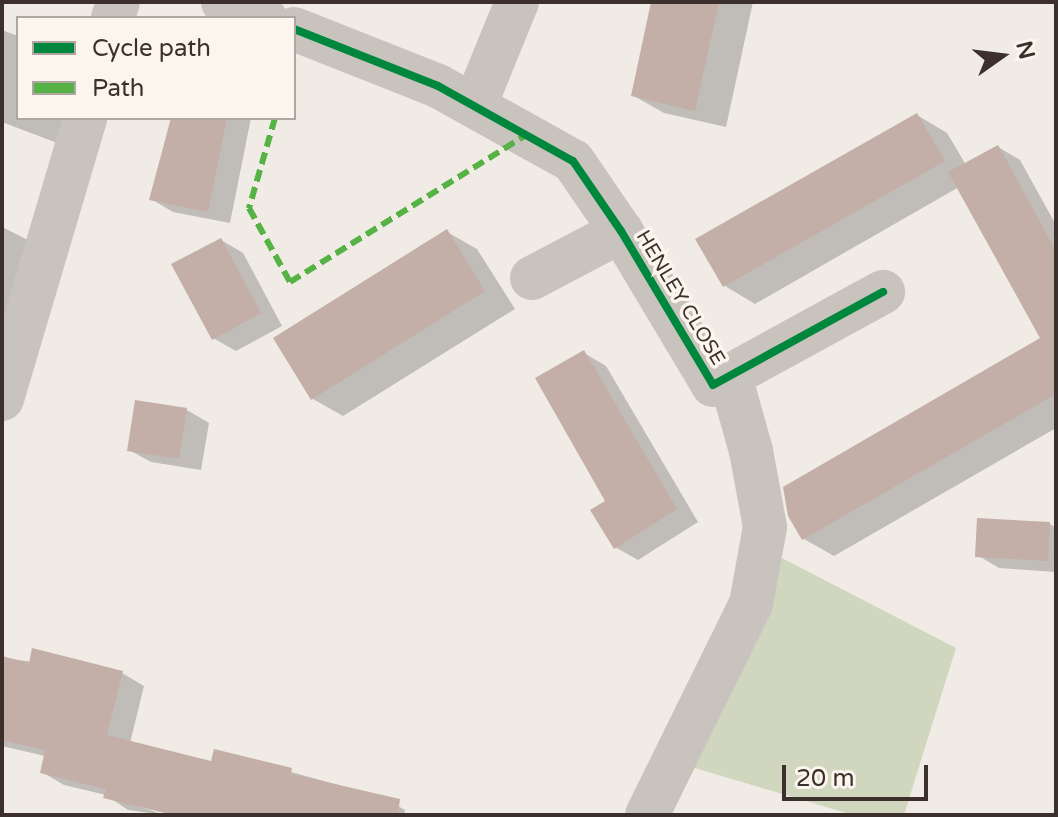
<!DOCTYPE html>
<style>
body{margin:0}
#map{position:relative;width:1058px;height:817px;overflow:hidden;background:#f0ebe5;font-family:"Varela Round",sans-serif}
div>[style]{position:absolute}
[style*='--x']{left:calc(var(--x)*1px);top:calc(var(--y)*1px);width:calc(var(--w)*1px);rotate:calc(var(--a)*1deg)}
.green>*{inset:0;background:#d1d6bf}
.shadow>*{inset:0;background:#0003}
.building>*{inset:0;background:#c3afa7}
.minor>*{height:44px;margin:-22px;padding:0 22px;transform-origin:22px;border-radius:22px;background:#c9c3be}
.quiet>*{height:6px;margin-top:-3px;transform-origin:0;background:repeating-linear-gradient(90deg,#57b246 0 12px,transparent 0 18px)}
.cycleway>*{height:8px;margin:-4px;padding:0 4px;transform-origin:4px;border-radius:4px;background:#00873e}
span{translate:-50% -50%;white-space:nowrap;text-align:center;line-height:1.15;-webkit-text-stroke:7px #fbf5ee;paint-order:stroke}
.street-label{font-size:20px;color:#3b302b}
.frame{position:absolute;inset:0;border:4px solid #3b302b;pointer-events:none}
.legend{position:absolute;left:16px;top:16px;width:280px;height:104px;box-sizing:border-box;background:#fbf5ee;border:2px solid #aea6a0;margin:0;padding:10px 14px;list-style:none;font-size:24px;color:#3b302b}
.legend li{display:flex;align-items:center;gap:16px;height:40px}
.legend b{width:40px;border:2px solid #aea6a0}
.north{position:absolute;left:962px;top:16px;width:80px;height:80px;-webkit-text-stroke:6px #fbf5ee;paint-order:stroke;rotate:76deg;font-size:22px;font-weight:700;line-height:32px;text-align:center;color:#3b302b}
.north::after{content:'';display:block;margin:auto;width:28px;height:36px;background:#3b302b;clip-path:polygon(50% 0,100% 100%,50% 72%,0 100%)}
.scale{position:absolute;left:782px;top:765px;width:146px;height:36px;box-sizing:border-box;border:4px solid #3b302b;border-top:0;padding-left:10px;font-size:24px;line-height:28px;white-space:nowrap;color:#3b302b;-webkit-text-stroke:6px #fbf5ee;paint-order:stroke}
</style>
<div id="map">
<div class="green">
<div style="clip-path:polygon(778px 556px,956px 648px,904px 815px,853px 815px,681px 764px)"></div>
</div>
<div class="shadow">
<div style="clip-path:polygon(653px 2px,753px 2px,726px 127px,664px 113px,634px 96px)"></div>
<div style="clip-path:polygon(2px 30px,18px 36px,18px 118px,85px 118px,73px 149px,2px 122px)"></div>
<div style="clip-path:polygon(917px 115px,947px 133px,966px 165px,998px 147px,1020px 160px,1056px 225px,1056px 428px,834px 556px,804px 539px,1051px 334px,959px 187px,755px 304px,725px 286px)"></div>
<div style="clip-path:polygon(171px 118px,251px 118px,230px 223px,173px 212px,151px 199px)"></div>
<div style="clip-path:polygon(2px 227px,46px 249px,2px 406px)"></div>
<div style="clip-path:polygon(447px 232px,477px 249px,515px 309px,343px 416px,313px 399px)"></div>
<div style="clip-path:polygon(221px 240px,243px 253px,282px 326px,236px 351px,213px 338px)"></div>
<div style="clip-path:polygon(584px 353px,606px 366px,698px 522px,638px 560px,615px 547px)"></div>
<div style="clip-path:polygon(187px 410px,209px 423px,201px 470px,151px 462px,129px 450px)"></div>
<div style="clip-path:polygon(1050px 524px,1056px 528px,1056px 572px,999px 568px,977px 555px)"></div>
<div style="clip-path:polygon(2px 658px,122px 673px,144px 686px,130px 743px,212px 763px,215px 751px,382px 797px,405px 810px,404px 815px,181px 815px,127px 802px,164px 815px,128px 810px,106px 795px,64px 785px,42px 772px,45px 756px,2px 746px)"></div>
</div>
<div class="building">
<div style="clip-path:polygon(651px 2px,719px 2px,695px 111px,631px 96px)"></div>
<div style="clip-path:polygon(917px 113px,945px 161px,723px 287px,695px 239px)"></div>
<div style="clip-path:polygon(171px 118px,227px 118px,208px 212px,149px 200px)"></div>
<div style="clip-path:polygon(998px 145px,1056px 251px,1056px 394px,802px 540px,788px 516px,783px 487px,1040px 338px,948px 172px)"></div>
<div style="clip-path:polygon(447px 229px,485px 291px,311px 400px,273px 338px)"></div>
<div style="clip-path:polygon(221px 238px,261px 313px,212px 340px,171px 264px)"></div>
<div style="clip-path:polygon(584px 350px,677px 509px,614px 549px,590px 510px,605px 501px,535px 378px)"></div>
<div style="clip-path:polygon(135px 400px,187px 408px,179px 459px,127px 451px)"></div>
<div style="clip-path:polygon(977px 518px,1050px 522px,1048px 561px,975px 557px)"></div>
<div style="clip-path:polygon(32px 648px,123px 671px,107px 735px,211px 761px,214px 749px,292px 768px,291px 774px,400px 799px,398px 815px,173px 815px,103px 798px,106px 789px,40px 773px,45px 750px,2px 740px,2px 656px,29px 663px)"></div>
</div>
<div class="minor">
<div style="--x:223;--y:2;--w:45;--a:20.9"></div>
<div style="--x:113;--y:18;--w:17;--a:-73"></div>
<div style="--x:294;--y:29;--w:155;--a:21.6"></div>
<div style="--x:438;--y:86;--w:154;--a:29.1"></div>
<div style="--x:573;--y:161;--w:85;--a:55.6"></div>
<div style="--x:621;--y:231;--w:179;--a:59.1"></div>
<div style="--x:713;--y:385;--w:194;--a:-28.7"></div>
<div style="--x:475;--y:105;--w:111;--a:-67.8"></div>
<div style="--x:532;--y:278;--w:101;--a:-27.8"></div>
<div style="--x:2;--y:399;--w:293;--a:-73.5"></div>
<div style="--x:647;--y:815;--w:235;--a:-63.8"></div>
<div style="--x:751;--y:604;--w:78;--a:-79.7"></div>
<div style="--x:765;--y:527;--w:77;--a:-100.4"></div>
<div style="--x:751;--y:451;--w:78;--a:-105.6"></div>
</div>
<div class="quiet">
<div style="--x:275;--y:118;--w:94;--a:106.1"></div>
<div style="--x:249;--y:208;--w:85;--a:61"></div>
<div style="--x:290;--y:282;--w:280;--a:-31.9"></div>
</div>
<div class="cycleway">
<div style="--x:294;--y:29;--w:155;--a:21.6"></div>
<div style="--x:438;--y:86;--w:154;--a:29.1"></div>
<div style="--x:573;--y:161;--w:85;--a:55.6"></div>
<div style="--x:621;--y:231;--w:179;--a:59.1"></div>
<div style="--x:713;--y:385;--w:194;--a:-28.7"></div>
</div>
<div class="street-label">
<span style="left:680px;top:298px;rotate:59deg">HENLEY CLOSE</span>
</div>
<div class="frame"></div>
<ul class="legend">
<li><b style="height:10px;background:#00873e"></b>Cycle path</li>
<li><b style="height:10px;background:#57b246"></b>Path</li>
</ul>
<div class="north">N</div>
<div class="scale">20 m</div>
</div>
